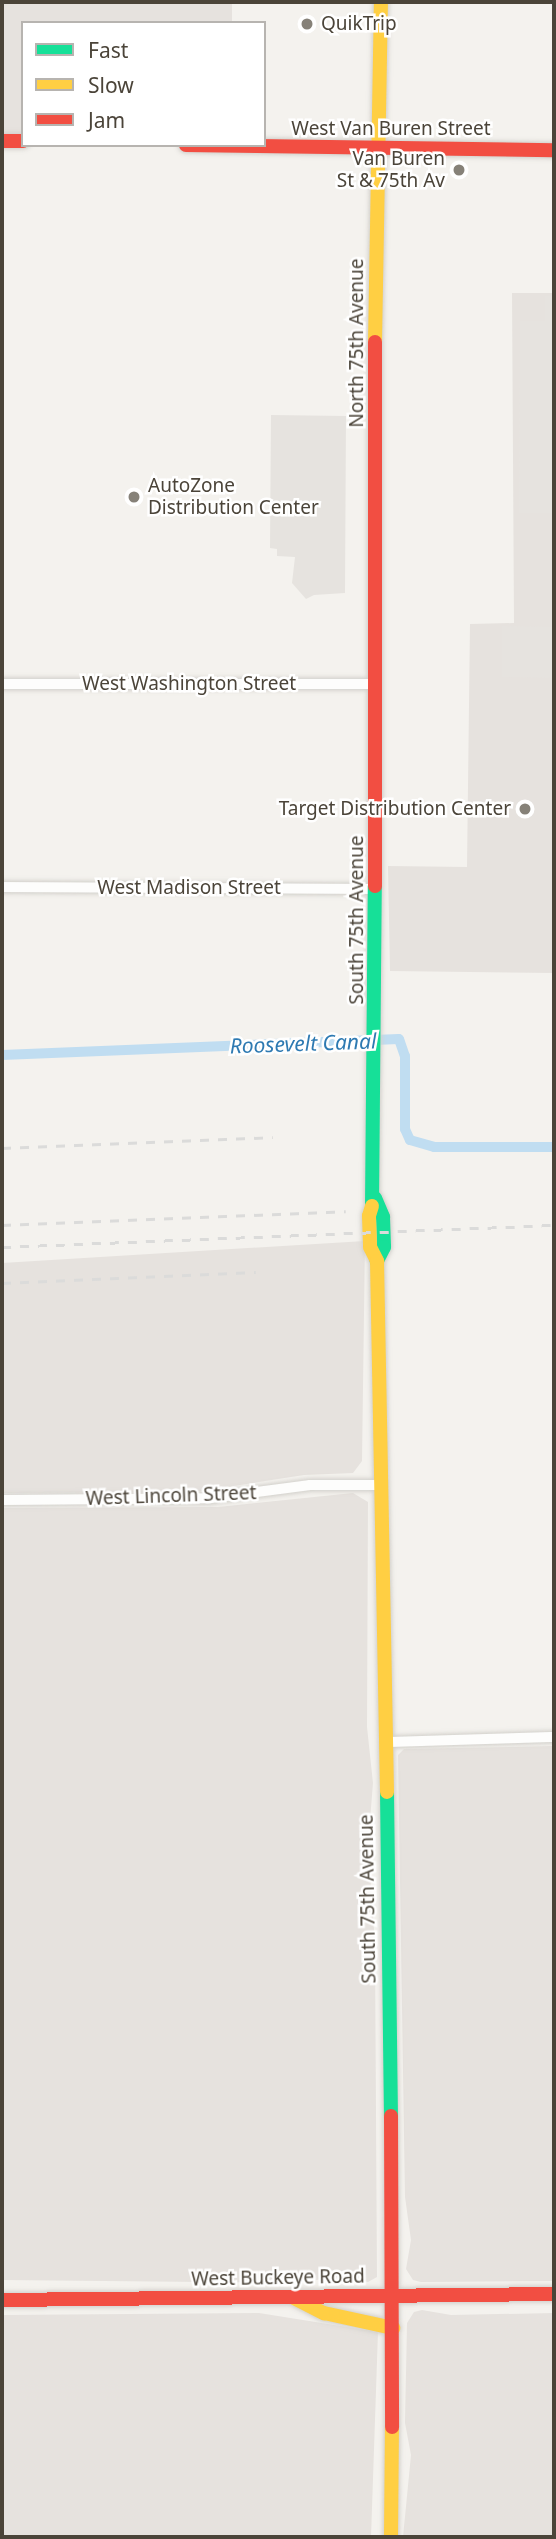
<!DOCTYPE html>
<style>
body{margin:0}
#map{position:relative;width:556px;height:2539px;overflow:hidden;background:#f4f2ee;font-family:"Noto Sans",sans-serif}
div>[style]{position:absolute}
[style*='--x']{left:calc(var(--x)*1px);top:calc(var(--y)*1px);width:calc(var(--w)*1px);rotate:calc(var(--a)*1deg)}
.industrial>*{inset:0;background:#e6e2de}
.parking>*{inset:0;background:#e6e3df}
.canal>*{height:10px;margin:-5px;padding:0 5px;transform-origin:5px;border-radius:5px;background:#c0ddf1}
.roads{filter:drop-shadow(0 0 2px #d2d0cb) drop-shadow(0 0 2px #d2d0cb)}
.street>*{height:10px;margin:-5px;padding:0 5px;transform-origin:5px;border-radius:5px;background:#fdfdfc}
.fast>*{height:14px;margin:-7px;padding:0 7px;transform-origin:7px;border-radius:7px;background:#16e098}
.slow>*{height:14px;margin:-7px;padding:0 7px;transform-origin:7px;border-radius:7px;background:#ffcf43}
.jam>*{height:14px;margin:-7px;padding:0 7px;transform-origin:7px;border-radius:7px;background:#f24e42}
.rail>*{height:2.5px;margin-top:-1.25px;transform-origin:0;background:repeating-linear-gradient(90deg,#dbdbda 0 9px,transparent 0 18px)}
.dots>*{width:19px;height:19px;translate:-50% -50%;box-sizing:border-box;border:4px solid #fff;border-radius:50%}
span{translate:-50% -50%;white-space:nowrap;text-align:center;line-height:1.15;-webkit-text-stroke:5px #fff;paint-order:stroke}
.poi-label{font-size:19px;color:#4b4439}
.left{translate:0 -50%;text-align:left}
.right{translate:-100% -50%;text-align:right}
.street-label{font-size:19px;color:#4b4439}
.water-label{font-size:21px;color:#2e7ab2;font-style:italic}
.frame{position:absolute;inset:0;border:4px solid #4b4439;pointer-events:none}
.legend{position:absolute;left:21px;top:21px;width:245px;height:126px;box-sizing:border-box;background:#fff;border:2px solid #b7b4b0;margin:0;padding:9px 12px;list-style:none;font-size:21px;color:#4b4439}
.legend li{display:flex;align-items:center;gap:14px;height:35px}
.legend b{width:35px;border:2px solid #b7b4b0}
</style>
<div id="map">
<div class="industrial">
<div style="clip-path:polygon(2px 2px,232px 2px,232px 23px,23px 23px,23px 134px,2px 134px)"></div>
<div style="clip-path:polygon(512px 293px,554px 293px,554px 973px,390px 971px,388px 866px,467px 867px,470px 624px,514px 623px)"></div>
<div style="clip-path:polygon(365px 1241px,362px 1461px,353px 1473px,304px 1475px,195px 1492px,2px 1493px,2px 1263px)"></div>
<div style="clip-path:polygon(353px 1493px,368px 1502px,367px 1727px,373px 1783px,368px 1845px,375px 1944px,377px 2277px,368px 2282px,339px 2277px,293px 2283px,2px 2280px,2px 1508px,218px 1507px)"></div>
<div style="clip-path:polygon(554px 1746px,554px 2281px,421px 2282px,413px 2280px,406px 2269px,411px 2240px,405px 2197px,398px 1755px,404px 1749px)"></div>
<div style="clip-path:polygon(422px 2310px,451px 2315px,554px 2313px,554px 2537px,403px 2537px,411px 2455px,405px 2423px,407px 2323px,414px 2312px)"></div>
<div style="clip-path:polygon(259px 2313px,378px 2332px,371px 2537px,2px 2537px,2px 2315px)"></div>
</div>
<div class="parking">
<div style="clip-path:polygon(545px 296px,554px 296px,554px 513px,519px 513px,520px 321px,545px 321px)"></div>
<div style="clip-path:polygon(271px 415px,346px 416px,345px 593px,314px 595px,306px 599px,292px 583px,295px 557px,277px 556px,277px 549px,270px 548px)"></div>
<div style="clip-path:polygon(502px 626px,554px 627px,554px 678px,502px 677px)"></div>
</div>
<div class="canal">
<div style="--x:2;--y:1055;--w:397;--a:-2.3"></div>
<div style="--x:399;--y:1039;--w:18;--a:71"></div>
<div style="--x:405;--y:1056;--w:73;--a:90"></div>
<div style="--x:405;--y:1129;--w:12;--a:66"></div>
<div style="--x:410;--y:1140;--w:25;--a:16"></div>
<div style="--x:434;--y:1147;--w:120;--a:0"></div>
</div>
<div class="roads">
<div class="street">
<div style="--x:2;--y:684;--w:374;--a:0"></div>
<div style="--x:2;--y:887;--w:374;--a:0.3"></div>
<div style="--x:2;--y:1500;--w:209;--a:-0.5"></div>
<div style="--x:211;--y:1498;--w:100;--a:-7.5"></div>
<div style="--x:310;--y:1485;--w:71;--a:0"></div>
<div style="--x:386;--y:1742;--w:168;--a:-1.7"></div>
</div>
<div class="fast">
<div style="--x:375;--y:1198;--w:21;--a:67"></div>
<div style="--x:383;--y:1217;--w:30;--a:88"></div>
<div style="--x:384;--y:1247;--w:16;--a:117"></div>
<div style="--x:372;--y:1206;--w:320;--a:-89.5"></div>
<div style="--x:387;--y:1792;--w:324;--a:89.3"></div>
</div>
<div class="slow">
<div style="--x:375;--y:342;--w:340;--a:-89"></div>
<div style="--x:372;--y:1206;--w:10;--a:107"></div>
<div style="--x:369;--y:1216;--w:31;--a:88"></div>
<div style="--x:370;--y:1247;--w:16;--a:63"></div>
<div style="--x:377;--y:1261;--w:531;--a:88.92"></div>
<div style="--x:294;--y:2298;--w:34;--a:27"></div>
<div style="--x:324;--y:2313;--w:71;--a:12.3"></div>
<div style="--x:391;--y:2537;--w:110;--a:-89.5"></div>
</div>
<div class="jam">
<div style="--x:2;--y:141;--w:21;--a:0"></div>
<div style="--x:186;--y:145;--w:368;--a:0.8"></div>
<div style="--x:375;--y:342;--w:544;--a:90"></div>
<div style="--x:391;--y:2116;--w:311;--a:89.8"></div>
<div style="--x:2;--y:2300;--w:552;--a:-0.62"></div>
</div>
</div>
<div class="rail">
<div style="--x:2;--y:1148;--w:271;--a:-2.3"></div>
<div style="--x:2;--y:1225;--w:344;--a:-2.3"></div>
<div style="--x:2;--y:1247;--w:552;--a:-2.28"></div>
<div style="--x:2;--y:1283;--w:254;--a:-2.5"></div>
</div>
<div class="dots">
<div style="left:307px;top:24px;background:#868178"></div>
<div style="left:459px;top:170px;background:#868178"></div>
<div style="left:134px;top:497px;background:#868178"></div>
<div style="left:525px;top:809px;background:#868178"></div>
</div>
<div class="poi-label">
<span class="left" style="left:321px;top:24px">QuikTrip</span>
<span class="right" style="left:445px;top:170px">Van Buren<br>St &amp; 75th Av</span>
<span class="left" style="left:148px;top:497px">AutoZone<br>Distribution Center</span>
<span class="right" style="left:511px;top:809px">Target Distribution Center</span>
</div>
<div class="street-label">
<span style="left:391px;top:129px">West Van Buren Street</span>
<span style="left:357px;top:343px;rotate:-90deg">North 75th Avenue</span>
<span style="left:189px;top:684px">West Washington Street</span>
<span style="left:189px;top:888px">West Madison Street</span>
<span style="left:357px;top:920px;rotate:-90deg">South 75th Avenue</span>
<span style="left:171px;top:1496px;rotate:-2deg">West Lincoln Street</span>
<span style="left:368px;top:1899px;rotate:-91deg">South 75th Avenue</span>
<span style="left:278px;top:2278px;rotate:-1deg">West Buckeye Road</span>
</div>
<div class="water-label">
<span style="left:303px;top:1043px;rotate:-2deg">Roosevelt Canal</span>
</div>
<div class="frame"></div>
<ul class="legend">
<li><b style="height:9px;background:#16e098"></b>Fast</li>
<li><b style="height:9px;background:#ffcf43"></b>Slow</li>
<li><b style="height:9px;background:#f24e42"></b>Jam</li>
</ul>
</div>
